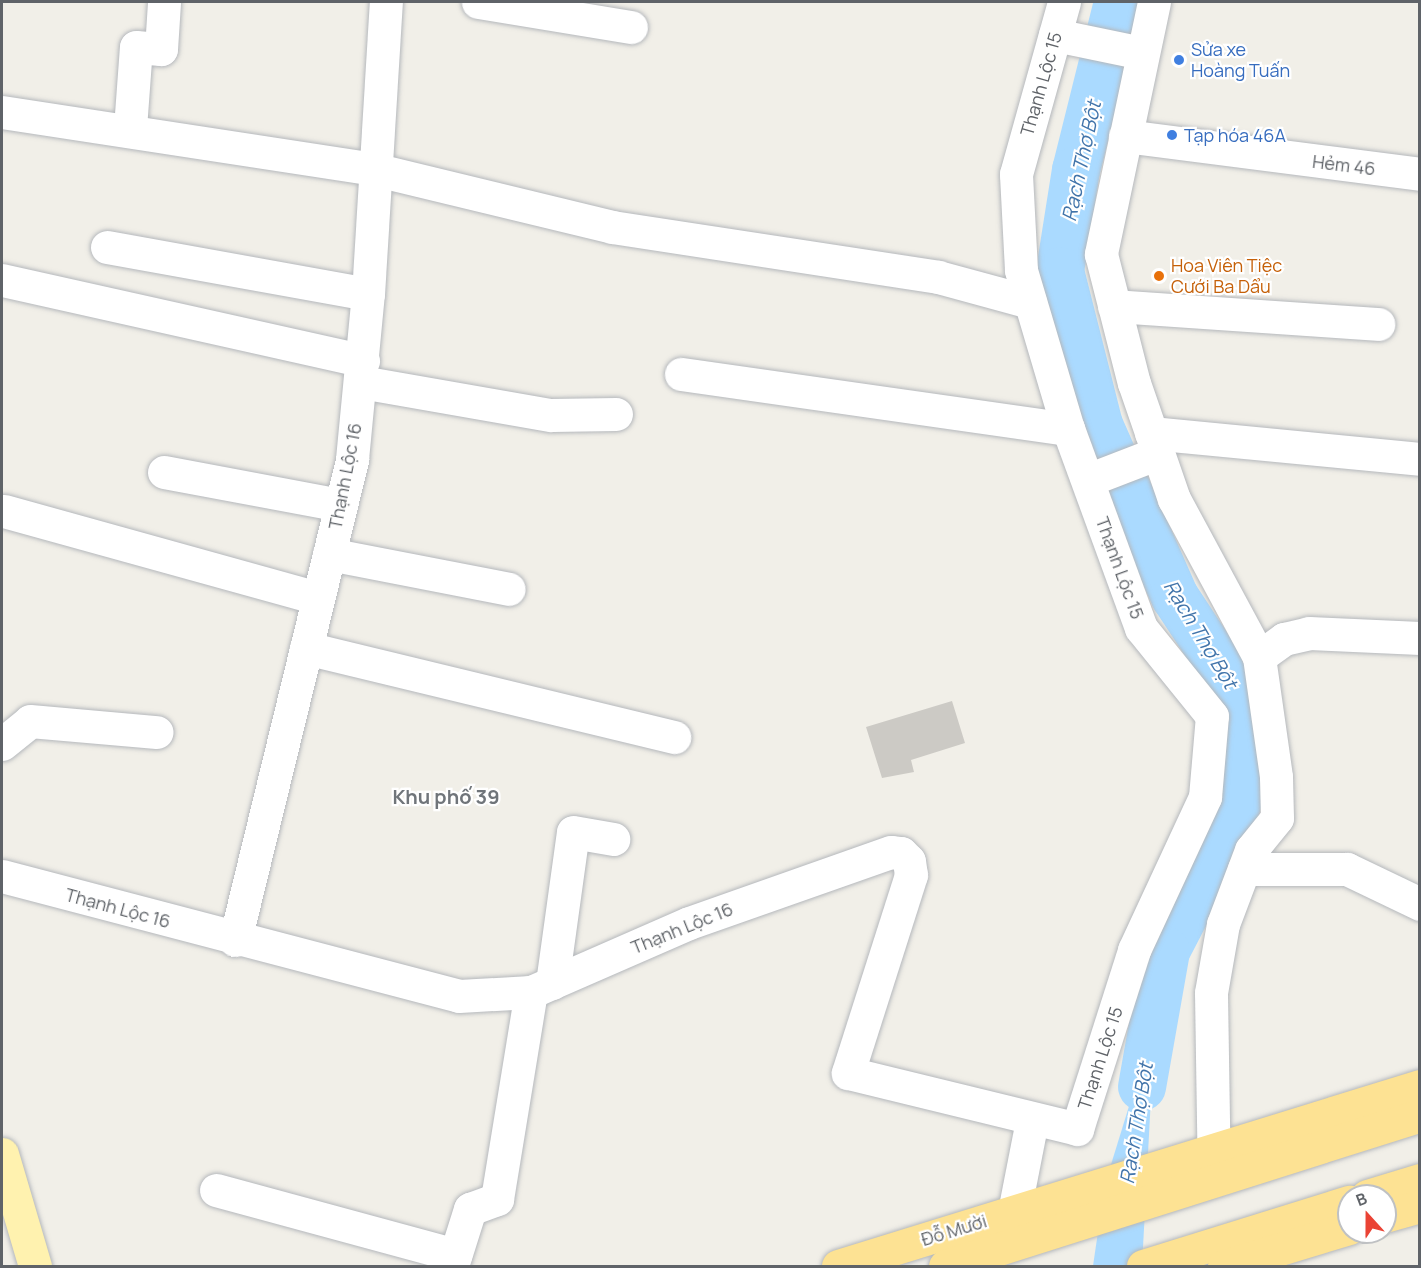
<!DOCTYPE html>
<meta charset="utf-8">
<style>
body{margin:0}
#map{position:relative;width:1421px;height:1268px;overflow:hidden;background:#f1efe8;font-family:Manrope,sans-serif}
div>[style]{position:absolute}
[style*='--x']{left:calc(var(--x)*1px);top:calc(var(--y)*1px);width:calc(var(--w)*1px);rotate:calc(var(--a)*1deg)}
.water>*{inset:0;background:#aadaff}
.river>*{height:48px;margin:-24px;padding:0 24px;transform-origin:24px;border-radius:24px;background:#aadaff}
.building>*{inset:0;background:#cccac5}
.roads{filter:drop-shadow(0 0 2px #b5b8bc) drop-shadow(0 0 2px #b5b8bc)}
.minor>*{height:33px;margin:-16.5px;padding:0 16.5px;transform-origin:16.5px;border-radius:16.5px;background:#fff}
.major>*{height:33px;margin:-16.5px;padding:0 16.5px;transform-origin:16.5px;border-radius:16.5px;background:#fff2af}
.highway>*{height:33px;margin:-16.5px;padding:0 16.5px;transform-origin:16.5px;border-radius:16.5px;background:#fde293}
.dots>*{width:16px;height:16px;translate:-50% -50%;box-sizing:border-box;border:3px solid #fff;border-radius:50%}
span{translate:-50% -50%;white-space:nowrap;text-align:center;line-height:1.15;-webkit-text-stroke:4.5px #fff;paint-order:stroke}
.shop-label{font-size:18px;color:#366cbe}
.left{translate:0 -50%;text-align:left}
.street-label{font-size:18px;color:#5f6368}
.food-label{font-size:18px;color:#c56008}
.water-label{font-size:20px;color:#4174aa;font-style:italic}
.neighbourhood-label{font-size:20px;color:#70757a;font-weight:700}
.frame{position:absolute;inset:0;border:3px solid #5f6368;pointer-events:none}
.north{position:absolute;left:1337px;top:1184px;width:60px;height:60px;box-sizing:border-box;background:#fff;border:2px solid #bfc1c3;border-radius:50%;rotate:339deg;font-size:16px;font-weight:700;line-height:24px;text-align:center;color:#5f6368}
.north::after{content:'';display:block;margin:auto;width:21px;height:27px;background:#ea4335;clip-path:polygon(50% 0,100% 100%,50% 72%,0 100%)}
</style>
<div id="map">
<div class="water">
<div style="clip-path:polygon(1155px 1022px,1142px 1266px,1093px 1266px,1105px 1184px)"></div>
</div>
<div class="river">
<div style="--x:1118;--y:2;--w:173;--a:104"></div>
<div style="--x:1076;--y:170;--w:102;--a:99"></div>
<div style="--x:1060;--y:271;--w:159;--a:75.8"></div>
<div style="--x:1099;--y:425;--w:188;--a:66.2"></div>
<div style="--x:1175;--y:597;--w:109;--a:56.6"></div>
<div style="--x:1235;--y:688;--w:67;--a:76.2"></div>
<div style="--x:1251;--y:753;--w:76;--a:105.3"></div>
<div style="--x:1231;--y:826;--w:141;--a:117.5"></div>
<div style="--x:1166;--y:951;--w:138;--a:100"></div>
</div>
<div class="building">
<div style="clip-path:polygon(952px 701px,965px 743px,911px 760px,914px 772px,882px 778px,866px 727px)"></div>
</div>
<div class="roads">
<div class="minor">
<div style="--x:478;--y:2;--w:155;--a:9.3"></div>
<div style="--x:1154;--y:2;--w:258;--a:101.9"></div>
<div style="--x:1101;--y:254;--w:133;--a:75.7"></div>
<div style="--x:1134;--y:383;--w:123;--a:71"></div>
<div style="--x:1174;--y:499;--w:179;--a:61.7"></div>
<div style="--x:1259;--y:657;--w:121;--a:81.9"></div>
<div style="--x:1276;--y:777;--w:41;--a:88.6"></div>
<div style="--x:1277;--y:818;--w:41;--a:129.1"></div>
<div style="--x:1251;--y:850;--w:79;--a:110.7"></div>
<div style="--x:1223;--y:924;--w:70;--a:99.9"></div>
<div style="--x:1211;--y:993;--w:186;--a:89.1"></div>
<div style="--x:1055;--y:35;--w:89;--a:11.7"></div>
<div style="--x:2;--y:112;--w:375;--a:8.7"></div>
<div style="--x:373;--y:169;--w:246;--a:13.6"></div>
<div style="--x:612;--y:227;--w:330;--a:8.7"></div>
<div style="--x:938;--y:277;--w:95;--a:15.2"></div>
<div style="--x:130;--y:128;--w:81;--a:-85.8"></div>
<div style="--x:136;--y:47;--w:25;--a:5"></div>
<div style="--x:161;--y:49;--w:47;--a:-86.3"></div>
<div style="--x:1125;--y:136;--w:297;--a:7.3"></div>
<div style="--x:107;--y:247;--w:265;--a:10.2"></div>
<div style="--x:2;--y:280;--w:370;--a:12.6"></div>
<div style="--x:1114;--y:306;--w:265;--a:3.9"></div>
<div style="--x:681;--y:374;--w:391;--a:8.1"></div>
<div style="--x:361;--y:382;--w:193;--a:9.9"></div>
<div style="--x:551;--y:415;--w:65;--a:-0.9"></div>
<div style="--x:1151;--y:433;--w:270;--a:5.5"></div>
<div style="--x:164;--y:472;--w:180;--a:10.6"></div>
<div style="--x:1088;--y:480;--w:75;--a:-21.1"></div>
<div style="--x:4;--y:511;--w:326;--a:15.5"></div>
<div style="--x:329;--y:554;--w:183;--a:11"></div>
<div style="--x:306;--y:648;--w:379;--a:13.6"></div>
<div style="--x:1259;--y:657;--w:31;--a:-36"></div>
<div style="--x:1284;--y:639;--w:26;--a:-13"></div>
<div style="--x:1309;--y:633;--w:111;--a:2.6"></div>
<div style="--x:2;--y:744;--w:36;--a:-39"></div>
<div style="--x:30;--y:721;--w:127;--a:5"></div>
<div style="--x:1244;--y:869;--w:103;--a:0"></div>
<div style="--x:1347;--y:869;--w:81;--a:25.6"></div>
<div style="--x:2;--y:876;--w:472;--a:14.7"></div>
<div style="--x:459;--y:996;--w:72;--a:-3.2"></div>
<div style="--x:531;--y:992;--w:172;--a:-23.6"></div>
<div style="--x:689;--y:923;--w:214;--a:-19.4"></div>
<div style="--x:891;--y:852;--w:10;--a:6"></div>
<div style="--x:901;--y:853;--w:11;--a:45"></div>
<div style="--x:909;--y:861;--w:14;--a:82"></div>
<div style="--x:911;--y:875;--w:208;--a:107.7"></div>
<div style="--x:848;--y:1073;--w:236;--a:13.7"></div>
<div style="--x:1077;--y:1129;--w:188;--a:-72.3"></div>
<div style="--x:1134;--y:950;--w:169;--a:-65.1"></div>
<div style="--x:1205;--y:797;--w:81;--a:-85.1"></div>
<div style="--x:1212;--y:716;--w:113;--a:-128.9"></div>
<div style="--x:1141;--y:628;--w:212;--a:-110.1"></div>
<div style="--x:1068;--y:429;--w:166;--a:-106.5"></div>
<div style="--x:1021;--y:270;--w:96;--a:-93"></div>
<div style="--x:1016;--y:174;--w:179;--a:-74.4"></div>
<div style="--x:235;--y:940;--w:495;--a:-76.3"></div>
<div style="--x:352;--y:459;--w:166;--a:-84.5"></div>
<div style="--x:368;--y:294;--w:293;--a:-86.5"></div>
<div style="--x:552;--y:983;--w:152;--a:-82.1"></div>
<div style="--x:573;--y:832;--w:41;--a:9.9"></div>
<div style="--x:216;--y:1190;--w:248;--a:15.2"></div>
<div style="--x:1014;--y:1212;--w:94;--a:-78.9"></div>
<div style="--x:452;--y:1266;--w:60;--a:-72.5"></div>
<div style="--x:470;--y:1209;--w:29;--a:-20"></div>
<div style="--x:497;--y:1199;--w:210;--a:-80.7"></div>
</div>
<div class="major">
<div style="--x:2;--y:1154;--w:117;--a:73.6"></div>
</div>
<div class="highway">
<div style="--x:1367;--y:1196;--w:55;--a:-16.8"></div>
<div style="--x:1385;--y:1216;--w:36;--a:-16"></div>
<div style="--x:838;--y:1266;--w:609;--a:-17.19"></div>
<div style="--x:945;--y:1266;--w:498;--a:-17.6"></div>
<div style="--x:1143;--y:1266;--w:216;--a:-17.3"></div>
<div style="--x:1224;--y:1266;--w:131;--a:-16.9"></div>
</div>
</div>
<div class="dots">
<div style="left:1179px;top:60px;background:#3f7fe0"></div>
<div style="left:1172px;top:135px;background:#3f7fe0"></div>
<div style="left:1159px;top:276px;background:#e8710a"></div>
</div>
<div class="shop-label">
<span class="left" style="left:1191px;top:60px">Sửa xe<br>Hoàng Tuấn</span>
<span class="left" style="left:1184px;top:135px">Tạp hóa 46A</span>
</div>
<div class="street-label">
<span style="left:1041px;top:84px;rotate:-74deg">Thạnh Lộc 15</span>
<span style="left:1344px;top:165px;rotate:7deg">Hẻm 46</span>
<span style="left:345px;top:476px;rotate:-79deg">Thạnh Lộc 16</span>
<span style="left:1120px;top:568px;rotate:70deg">Thạnh Lộc 15</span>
<span style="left:118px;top:908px;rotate:15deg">Thạnh Lộc 16</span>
<span style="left:682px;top:928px;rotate:-22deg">Thạnh Lộc 16</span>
<span style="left:1100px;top:1058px;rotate:-72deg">Thạnh Lộc 15</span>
<span style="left:954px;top:1230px;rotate:-17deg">Đỗ Mười</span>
</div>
<div class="food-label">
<span class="left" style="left:1171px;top:276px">Hoa Viên Tiệc<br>Cưới Ba Dẩu</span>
</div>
<div class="water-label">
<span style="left:1081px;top:161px;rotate:-78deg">Rạch Thợ Bột</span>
<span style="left:1201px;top:634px;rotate:59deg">Rạch Thợ Bột</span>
<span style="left:1136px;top:1123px;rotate:-81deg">Rạch Thợ Bột</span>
</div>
<div class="neighbourhood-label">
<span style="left:446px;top:796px">Khu phố 39</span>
</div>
<div class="frame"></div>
<div class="north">B</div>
</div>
